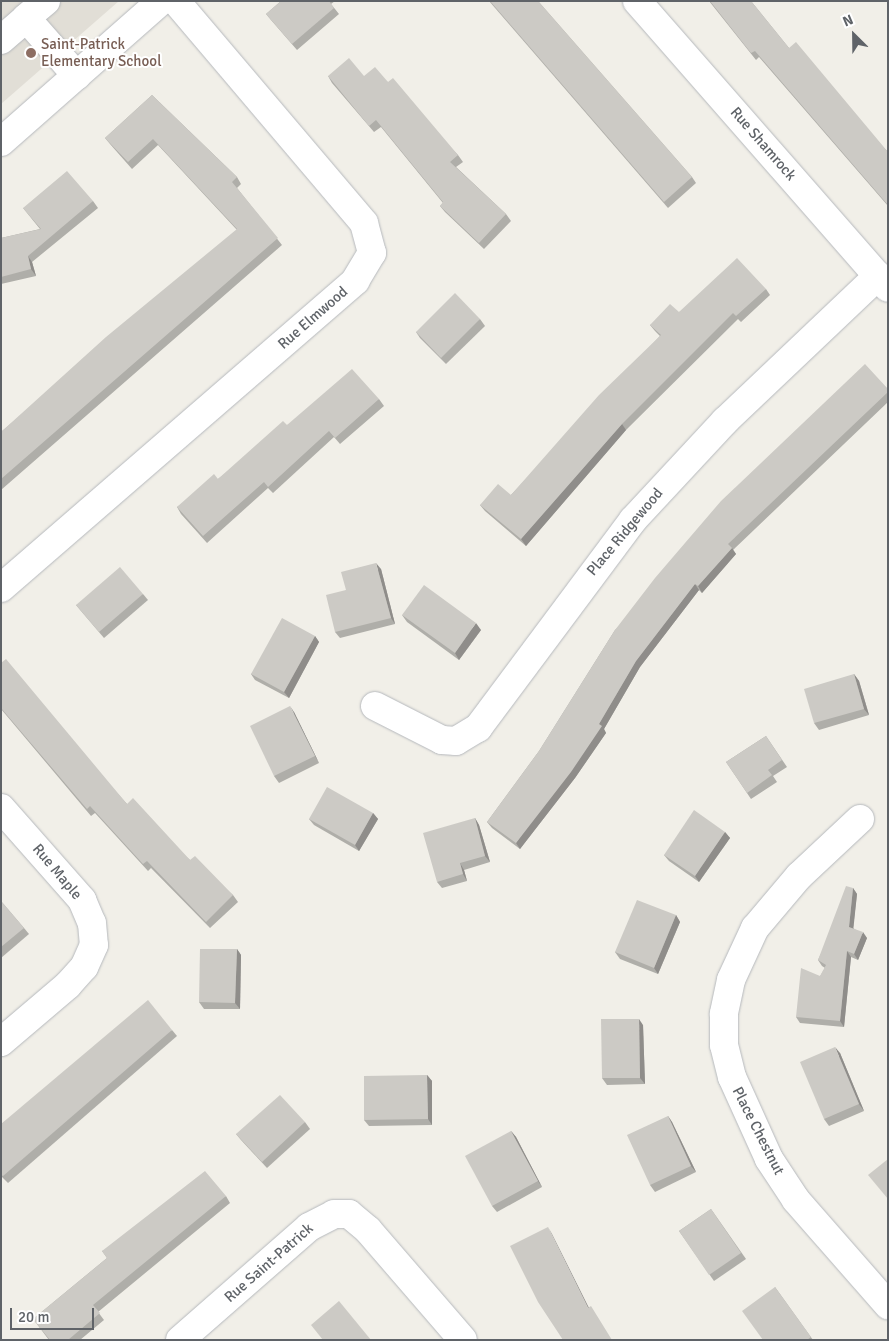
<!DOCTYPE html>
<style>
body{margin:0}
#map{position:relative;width:889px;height:1341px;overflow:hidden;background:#f1efe8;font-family:Signika,sans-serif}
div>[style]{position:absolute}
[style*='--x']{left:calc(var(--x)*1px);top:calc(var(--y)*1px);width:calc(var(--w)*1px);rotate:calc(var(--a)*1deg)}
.education>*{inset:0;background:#e1ded6}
.roads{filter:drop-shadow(0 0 1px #b5b8bc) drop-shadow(0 0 1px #b5b8bc)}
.minor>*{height:28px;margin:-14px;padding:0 14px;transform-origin:14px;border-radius:14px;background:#fff}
.wall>*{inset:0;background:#afaea9}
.shaded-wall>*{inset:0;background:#8f8d8a}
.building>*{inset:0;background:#cccac5}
.dots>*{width:14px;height:14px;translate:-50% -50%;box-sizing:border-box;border:2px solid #fff;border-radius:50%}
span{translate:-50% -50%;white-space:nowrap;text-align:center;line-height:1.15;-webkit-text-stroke:4px #fff;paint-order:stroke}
.education-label{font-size:15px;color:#785e54}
.left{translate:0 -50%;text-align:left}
.street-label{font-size:15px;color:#5f6368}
.frame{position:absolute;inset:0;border:2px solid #5f6368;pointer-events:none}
.north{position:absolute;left:829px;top:10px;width:50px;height:50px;-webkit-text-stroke:4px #fff;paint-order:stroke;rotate:337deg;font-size:14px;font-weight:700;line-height:20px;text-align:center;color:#5f6368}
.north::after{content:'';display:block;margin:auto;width:18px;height:22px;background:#5f6368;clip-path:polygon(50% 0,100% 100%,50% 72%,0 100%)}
.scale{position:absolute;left:10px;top:1308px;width:84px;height:22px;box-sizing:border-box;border:2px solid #5f6368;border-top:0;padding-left:6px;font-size:15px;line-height:18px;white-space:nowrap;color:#5f6368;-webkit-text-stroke:4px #fff;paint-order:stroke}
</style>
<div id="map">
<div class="education">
<div style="clip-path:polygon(1px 1px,119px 1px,1px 104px)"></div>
</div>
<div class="roads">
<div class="minor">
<div style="--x:46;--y:1;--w:26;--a:140"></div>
<div style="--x:26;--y:18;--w:77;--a:48.7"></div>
<div style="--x:637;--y:1;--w:381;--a:48.8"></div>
<div style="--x:1;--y:40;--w:33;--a:-41"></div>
<div style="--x:1;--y:142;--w:213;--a:-41.4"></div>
<div style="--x:1;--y:588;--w:469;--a:-40.9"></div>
<div style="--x:355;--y:281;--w:33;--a:-59"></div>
<div style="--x:372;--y:253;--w:31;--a:-105"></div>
<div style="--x:364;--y:223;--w:291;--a:-130.3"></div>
<div style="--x:375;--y:706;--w:75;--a:26.9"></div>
<div style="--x:442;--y:740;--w:14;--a:4"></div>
<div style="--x:456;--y:741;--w:26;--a:-31"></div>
<div style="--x:478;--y:728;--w:259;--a:-53.3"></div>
<div style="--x:633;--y:520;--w:135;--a:-47.1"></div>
<div style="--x:725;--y:421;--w:211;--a:-43.5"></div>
<div style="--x:1;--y:808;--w:123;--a:48.6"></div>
<div style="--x:82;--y:900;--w:25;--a:67"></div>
<div style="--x:92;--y:923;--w:22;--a:85"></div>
<div style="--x:94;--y:945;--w:24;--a:114"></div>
<div style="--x:84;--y:967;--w:24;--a:132"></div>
<div style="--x:68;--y:985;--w:88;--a:139.6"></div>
<div style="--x:860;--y:819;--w:83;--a:136.9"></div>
<div style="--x:799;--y:876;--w:68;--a:130.2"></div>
<div style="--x:755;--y:928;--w:57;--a:114.8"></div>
<div style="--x:731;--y:980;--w:35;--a:102"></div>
<div style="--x:724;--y:1014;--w:31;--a:90"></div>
<div style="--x:724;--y:1045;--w:33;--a:76"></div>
<div style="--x:732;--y:1077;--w:90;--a:65.7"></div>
<div style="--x:769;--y:1159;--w:49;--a:56.6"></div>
<div style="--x:796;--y:1200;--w:140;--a:48.8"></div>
<div style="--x:180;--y:1340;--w:171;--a:-41.2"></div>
<div style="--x:309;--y:1227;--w:28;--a:-27"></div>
<div style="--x:334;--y:1214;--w:15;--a:0"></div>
<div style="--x:349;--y:1214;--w:25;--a:40"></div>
<div style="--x:368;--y:1230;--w:145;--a:49.2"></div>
</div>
</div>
<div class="wall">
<div style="clip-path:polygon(281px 1px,335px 1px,331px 4px,339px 14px,297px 50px,271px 20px,266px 14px)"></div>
<div style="clip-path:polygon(489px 1px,538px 1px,692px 177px,696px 183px,668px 208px)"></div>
<div style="clip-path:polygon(709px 1px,751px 1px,789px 48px,888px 152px,888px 206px,759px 57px,756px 60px)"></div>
<div style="clip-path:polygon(328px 76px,364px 76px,388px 82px,458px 155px,463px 162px,456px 167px,506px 214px,511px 221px,484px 249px,445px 212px,440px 206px,443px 203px,381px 127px,374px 132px,332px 83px)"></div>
<div style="clip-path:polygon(152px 95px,237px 177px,241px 184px,237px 188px,282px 245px,1px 490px,1px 432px,237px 230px,158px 145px,132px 169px,110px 144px,105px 138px)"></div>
<div style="clip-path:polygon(93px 201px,98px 208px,32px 262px,36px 276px,1px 284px,1px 238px,40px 229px,23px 208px)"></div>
<div style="clip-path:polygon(766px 289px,770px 295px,741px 322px,738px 319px,626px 430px,526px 546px,485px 511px,480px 505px,511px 495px,660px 336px,655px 331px,650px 325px,679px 312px)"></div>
<div style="clip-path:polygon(480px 319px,485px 326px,446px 364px,420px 338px,416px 332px)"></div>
<div style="clip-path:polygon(888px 389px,888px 402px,733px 550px,736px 554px,702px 593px,699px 590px,640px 667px,604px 729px,606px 733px,575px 778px,520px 849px,492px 828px,487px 822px,539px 751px,615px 630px)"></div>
<div style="clip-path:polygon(379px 399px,384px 406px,340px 444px,334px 437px,273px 493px,268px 488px,207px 543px,181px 514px,177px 507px,218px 479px,287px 425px)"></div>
<div style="clip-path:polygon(381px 569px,395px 624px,340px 638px,335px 632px,346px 590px)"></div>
<div style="clip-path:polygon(143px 594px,148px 600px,104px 638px,81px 611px,76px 605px)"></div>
<div style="clip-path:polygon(402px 615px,481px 630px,459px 660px,407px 622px)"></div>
<div style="clip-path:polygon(315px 636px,319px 642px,289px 698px,255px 680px,251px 674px)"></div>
<div style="clip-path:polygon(1px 663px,127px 804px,190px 860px,233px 895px,238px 902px,210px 928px,151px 868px,148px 871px,95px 813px,91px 816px,1px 709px)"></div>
<div style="clip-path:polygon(854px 674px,859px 681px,869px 715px,819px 730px,814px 723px)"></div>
<div style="clip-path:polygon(294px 712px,319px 763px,279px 783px,274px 776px)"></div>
<div style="clip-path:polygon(766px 736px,787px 767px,773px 776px,777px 782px,751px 799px,726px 762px)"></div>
<div style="clip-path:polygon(373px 813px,378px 819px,359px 851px,314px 825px,309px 819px)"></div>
<div style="clip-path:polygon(475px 818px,479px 825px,490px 862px,464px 870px,467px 881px,442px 888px,437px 882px)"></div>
<div style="clip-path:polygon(725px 832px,730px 838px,699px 882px,669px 861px,664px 855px)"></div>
<div style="clip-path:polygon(853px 888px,857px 894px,853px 928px,867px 938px,858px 960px,851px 957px,844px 1027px,800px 1023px,796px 1017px,825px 968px,822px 966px,818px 960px)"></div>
<div style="clip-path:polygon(1px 901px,24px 928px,29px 934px,1px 958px)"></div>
<div style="clip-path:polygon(676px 915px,680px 922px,658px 974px,620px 959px,615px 952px)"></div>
<div style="clip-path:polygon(237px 949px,241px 955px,240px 1009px,204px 1009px,199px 1002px)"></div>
<div style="clip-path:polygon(643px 1025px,645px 1084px,607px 1085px,602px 1078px)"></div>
<div style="clip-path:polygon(172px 1030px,177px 1036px,8px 1183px,1px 1176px,1px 1124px)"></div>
<div style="clip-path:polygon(840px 1053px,864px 1111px,829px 1126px,824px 1119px)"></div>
<div style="clip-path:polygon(427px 1075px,432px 1081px,432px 1125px,369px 1126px,364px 1120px)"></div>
<div style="clip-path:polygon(668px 1116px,672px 1122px,696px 1172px,655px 1192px,650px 1185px)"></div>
<div style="clip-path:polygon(305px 1122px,310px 1129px,267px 1168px,241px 1140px,236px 1134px)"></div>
<div style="clip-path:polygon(511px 1131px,516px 1137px,542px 1187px,497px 1212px,492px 1206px)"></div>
<div style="clip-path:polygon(226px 1196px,230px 1203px,98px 1312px,104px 1320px,80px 1340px,49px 1340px,33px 1319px,107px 1258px,102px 1251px)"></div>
<div style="clip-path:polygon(711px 1209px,746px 1259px,714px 1281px,679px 1231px)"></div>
<div style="clip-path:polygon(775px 1287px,813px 1340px,763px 1340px)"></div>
</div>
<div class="shaded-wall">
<div style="clip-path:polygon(28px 256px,32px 262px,36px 276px,31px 269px)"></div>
<div style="clip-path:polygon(622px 424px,626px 430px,526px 546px,521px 539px)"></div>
<div style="clip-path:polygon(732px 548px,736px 554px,702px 593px,698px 586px)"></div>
<div style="clip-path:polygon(376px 563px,381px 569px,395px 624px,391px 618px)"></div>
<div style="clip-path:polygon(695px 584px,699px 590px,640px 667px,604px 729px,606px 733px,575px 778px,520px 849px,516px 843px,599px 724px,636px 661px)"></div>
<div style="clip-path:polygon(476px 623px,481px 630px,459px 660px,455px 653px)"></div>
<div style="clip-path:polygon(315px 636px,319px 642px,289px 698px,284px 692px)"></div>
<div style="clip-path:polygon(854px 674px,859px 681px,869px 715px,864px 709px)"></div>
<div style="clip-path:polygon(290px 706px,294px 712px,319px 763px,315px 756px)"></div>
<div style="clip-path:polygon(373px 813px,378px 819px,359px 851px,355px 845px)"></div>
<div style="clip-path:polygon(475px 818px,479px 825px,490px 862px,485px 856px)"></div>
<div style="clip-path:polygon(725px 832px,730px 838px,699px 882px,695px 876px)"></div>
<div style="clip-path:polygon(460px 863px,464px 870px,467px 881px,463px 874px)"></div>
<div style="clip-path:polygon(853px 888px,857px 894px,853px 932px,849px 927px)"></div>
<div style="clip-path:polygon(676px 915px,680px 922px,658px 974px,654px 968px)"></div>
<div style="clip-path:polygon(863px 932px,867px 938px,858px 960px,854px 954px)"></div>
<div style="clip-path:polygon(237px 949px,241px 955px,240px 1009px,235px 1003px)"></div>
<div style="clip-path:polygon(847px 951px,851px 957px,844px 1027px,840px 1021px)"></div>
<div style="clip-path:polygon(639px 1019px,643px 1025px,645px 1084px,640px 1078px)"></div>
<div style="clip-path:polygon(835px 1047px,840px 1053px,864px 1111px,859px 1104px)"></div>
<div style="clip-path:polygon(427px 1075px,432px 1081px,432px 1125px,428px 1119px)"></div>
<div style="clip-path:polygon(668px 1116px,672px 1122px,696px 1172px,691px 1166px)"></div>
<div style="clip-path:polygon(511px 1131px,516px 1137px,542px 1187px,538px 1181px)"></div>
<div style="clip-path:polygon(548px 1227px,552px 1234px,592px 1314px,588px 1308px)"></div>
</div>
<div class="building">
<div style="clip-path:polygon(281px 1px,329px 1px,334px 8px,292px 44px,266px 14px)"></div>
<div style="clip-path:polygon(490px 1px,538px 1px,692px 177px,664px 202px)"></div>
<div style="clip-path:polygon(710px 1px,751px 1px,789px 48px,796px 42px,888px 152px,888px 205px,755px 51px,751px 53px)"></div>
<div style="clip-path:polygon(349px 58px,364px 76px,375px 67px,388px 82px,393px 78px,458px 155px,450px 162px,506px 214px,479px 243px,440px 206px,443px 202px,376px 120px,369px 126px,328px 76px)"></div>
<div style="clip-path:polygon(152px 95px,237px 177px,232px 182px,278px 238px,1px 479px,1px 432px,106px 337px,237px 229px,153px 139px,128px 162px,105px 138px)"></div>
<div style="clip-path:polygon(67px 171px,93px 201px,28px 256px,31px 269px,1px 277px,1px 238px,41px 229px,23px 208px)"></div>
<div style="clip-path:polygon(737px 258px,766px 289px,736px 316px,733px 313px,622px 424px,521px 539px,480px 505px,498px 484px,511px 495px,599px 395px,661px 335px,650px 325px,670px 304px,679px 312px)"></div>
<div style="clip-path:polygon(455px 293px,480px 319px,441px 358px,416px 332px)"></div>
<div style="clip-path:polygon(865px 364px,888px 389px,888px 392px,728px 544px,732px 548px,698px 586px,695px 584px,636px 661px,599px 724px,602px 726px,571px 772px,516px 843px,487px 822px,539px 751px,615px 630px,655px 578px,721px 501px)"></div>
<div style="clip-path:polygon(352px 369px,379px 399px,335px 438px,329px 431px,268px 487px,264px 482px,203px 536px,177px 507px,214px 474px,218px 479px,283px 421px,287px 425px)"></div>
<div style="clip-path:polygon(376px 563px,391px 618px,335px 632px,326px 595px,346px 590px,341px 572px)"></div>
<div style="clip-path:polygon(120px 567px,143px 594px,99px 632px,76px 605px)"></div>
<div style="clip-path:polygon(424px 585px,476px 623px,455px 653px,402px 615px)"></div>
<div style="clip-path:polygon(282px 618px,315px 636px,284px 692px,251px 674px)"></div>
<div style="clip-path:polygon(6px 659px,127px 804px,133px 798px,190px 860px,195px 856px,233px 895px,206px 922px,147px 861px,143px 864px,90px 806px,87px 809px,1px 708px,1px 663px)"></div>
<div style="clip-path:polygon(854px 674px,864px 709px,814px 723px,804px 689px)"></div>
<div style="clip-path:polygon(290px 706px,315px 756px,274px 776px,250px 726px)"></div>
<div style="clip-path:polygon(766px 736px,782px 760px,768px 770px,772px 775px,747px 793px,726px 762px)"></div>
<div style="clip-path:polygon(327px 787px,373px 813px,355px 845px,309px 819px)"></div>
<div style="clip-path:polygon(694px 810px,725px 832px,695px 876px,664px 855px)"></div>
<div style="clip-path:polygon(475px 818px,485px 856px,460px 863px,463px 874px,437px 882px,423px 833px)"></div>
<div style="clip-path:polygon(846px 886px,853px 888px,849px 927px,863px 932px,854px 954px,847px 951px,840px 1021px,796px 1017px,801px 968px,820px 976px,826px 965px,818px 960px)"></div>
<div style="clip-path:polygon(637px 900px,676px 915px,654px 968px,615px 952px)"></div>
<div style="clip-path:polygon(1px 901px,24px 928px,1px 947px)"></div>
<div style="clip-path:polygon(200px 949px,237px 949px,235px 1003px,199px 1002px)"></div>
<div style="clip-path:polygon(148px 1000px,172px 1030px,3px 1176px,1px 1175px,1px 1124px)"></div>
<div style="clip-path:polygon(601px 1019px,639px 1019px,640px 1078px,602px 1078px)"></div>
<div style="clip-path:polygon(835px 1047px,859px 1104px,824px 1119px,800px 1062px)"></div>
<div style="clip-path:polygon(427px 1075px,428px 1119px,364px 1120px,364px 1076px)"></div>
<div style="clip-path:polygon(280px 1095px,305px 1122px,262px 1162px,236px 1134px)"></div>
<div style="clip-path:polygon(668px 1116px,691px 1166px,650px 1185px,627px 1135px)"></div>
<div style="clip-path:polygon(511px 1131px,538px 1181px,492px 1206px,465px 1156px)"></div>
<div style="clip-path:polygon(888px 1159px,888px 1199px,868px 1175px)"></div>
<div style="clip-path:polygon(205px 1171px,226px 1196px,93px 1305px,100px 1313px,68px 1340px,50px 1340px,33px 1319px,107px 1258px,102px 1251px)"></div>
<div style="clip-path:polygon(711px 1209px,741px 1253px,709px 1275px,679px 1231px)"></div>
<div style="clip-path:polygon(548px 1227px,588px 1308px,591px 1306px,612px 1340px,563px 1340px,538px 1302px,510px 1246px)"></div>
<div style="clip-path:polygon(775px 1287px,811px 1337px,807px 1340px,763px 1340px,742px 1311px)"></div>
<div style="clip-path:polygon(339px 1301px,371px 1340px,323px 1340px,311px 1325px)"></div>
</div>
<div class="dots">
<div style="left:31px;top:53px;background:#8d6e63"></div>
</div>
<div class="education-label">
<span class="left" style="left:41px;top:53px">Saint-Patrick<br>Elementary School</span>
</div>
<div class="street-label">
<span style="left:763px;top:144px;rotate:49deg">Rue Shamrock</span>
<span style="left:313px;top:318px;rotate:-41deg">Rue Elmwood</span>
<span style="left:625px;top:532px;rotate:-50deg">Place Ridgewood</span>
<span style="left:57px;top:872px;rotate:50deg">Rue Maple</span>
<span style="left:758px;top:1131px;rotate:63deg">Place Chestnut</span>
<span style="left:269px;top:1263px;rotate:-41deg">Rue Saint-Patrick</span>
</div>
<div class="frame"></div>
<div class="north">N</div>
<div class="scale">20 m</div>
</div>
